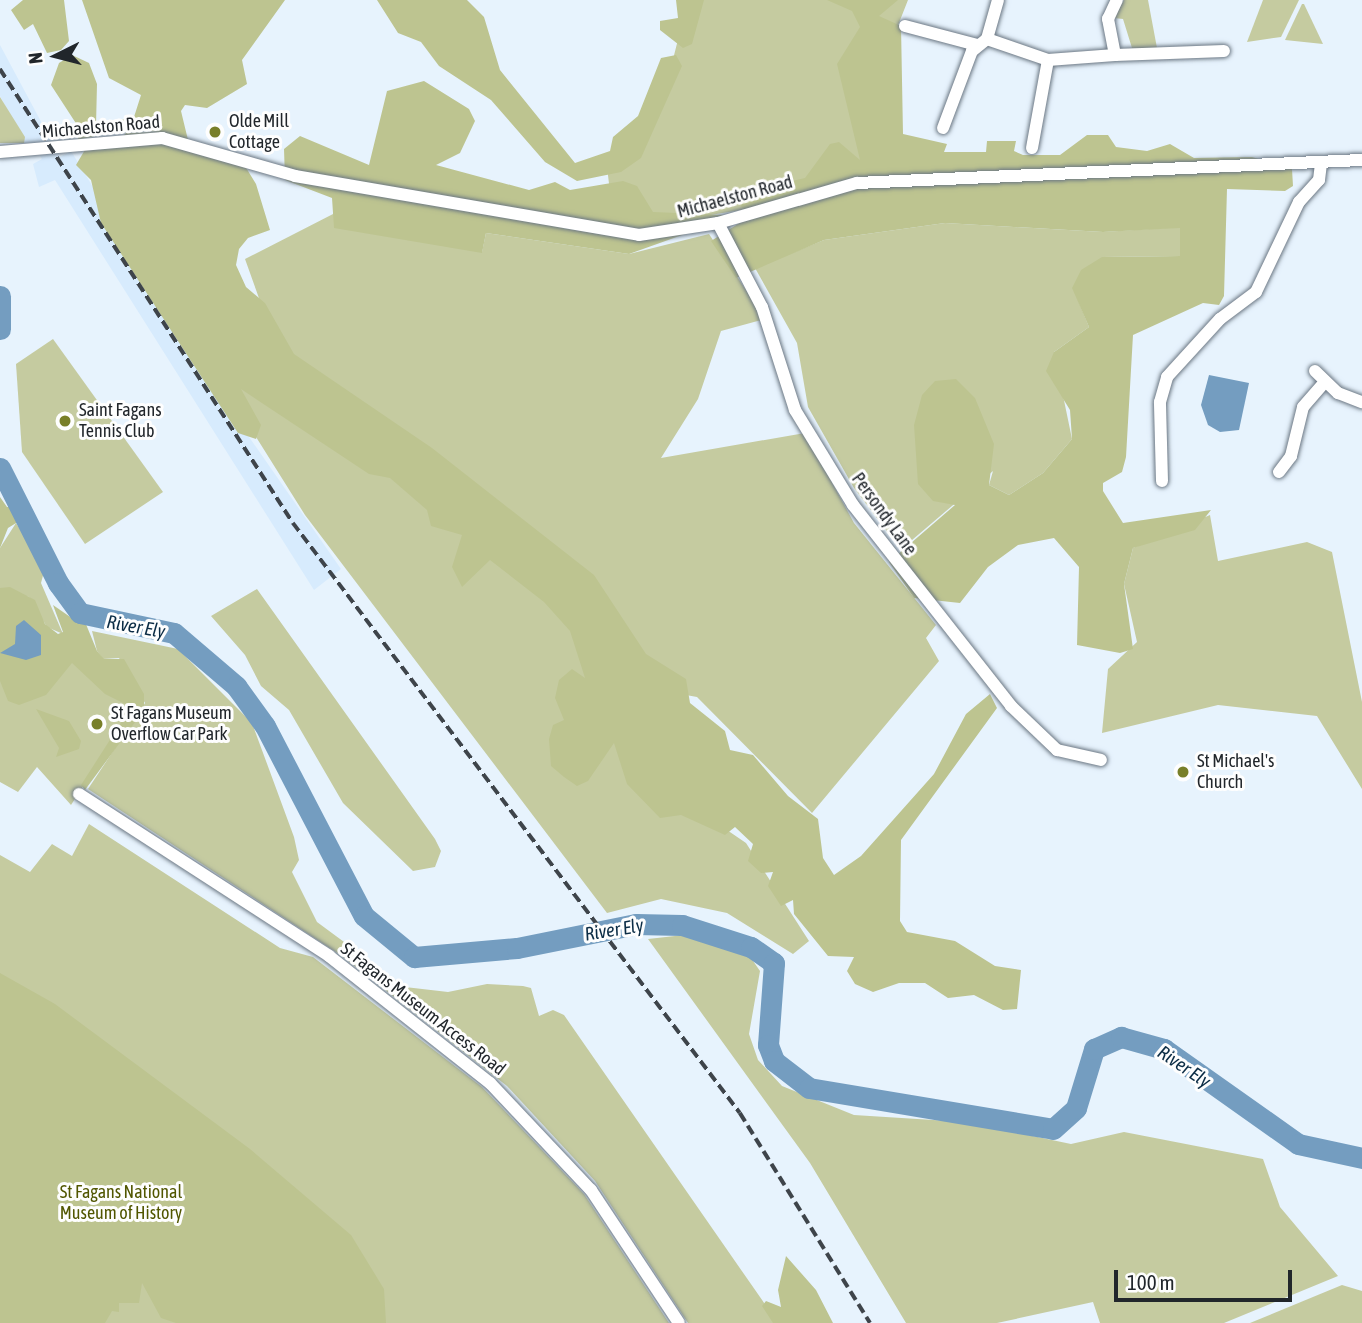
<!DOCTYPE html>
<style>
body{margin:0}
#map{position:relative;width:1362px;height:1323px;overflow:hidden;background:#e7f3fd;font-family:"Asap Condensed",sans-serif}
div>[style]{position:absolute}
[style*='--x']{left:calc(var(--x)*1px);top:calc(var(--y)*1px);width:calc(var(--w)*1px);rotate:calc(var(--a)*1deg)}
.built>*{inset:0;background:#d7ebfd}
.green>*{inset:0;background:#c5cba0}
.forest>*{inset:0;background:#bdc490}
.water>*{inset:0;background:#749dc0}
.river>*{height:21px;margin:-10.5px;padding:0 10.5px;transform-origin:10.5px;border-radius:10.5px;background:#749dc0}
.roads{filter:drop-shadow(0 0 2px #6b7783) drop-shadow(0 0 2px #6b7783)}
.minor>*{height:12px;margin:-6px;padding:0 6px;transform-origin:6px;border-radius:6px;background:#fff}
.rail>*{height:3.5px;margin-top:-1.75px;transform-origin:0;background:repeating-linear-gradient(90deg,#3e444a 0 10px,transparent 0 15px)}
.dots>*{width:19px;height:19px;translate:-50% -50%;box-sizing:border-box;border:4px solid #fefefe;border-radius:50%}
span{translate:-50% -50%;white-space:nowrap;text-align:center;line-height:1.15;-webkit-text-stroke:6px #fefefe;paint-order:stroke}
.poi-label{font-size:18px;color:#21262b}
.left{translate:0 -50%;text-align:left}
.street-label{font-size:18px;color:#21262b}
.park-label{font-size:18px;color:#515600}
.water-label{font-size:19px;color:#0b2c45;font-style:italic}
.north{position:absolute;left:21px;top:21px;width:70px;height:70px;-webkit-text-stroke:5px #fefefe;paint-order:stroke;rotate:264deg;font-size:19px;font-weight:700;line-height:28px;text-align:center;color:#21262b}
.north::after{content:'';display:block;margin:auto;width:24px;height:32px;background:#21262b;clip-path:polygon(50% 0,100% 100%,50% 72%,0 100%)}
.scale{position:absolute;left:1114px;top:1270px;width:178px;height:32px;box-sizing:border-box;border:4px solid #21262b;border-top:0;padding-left:9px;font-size:21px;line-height:24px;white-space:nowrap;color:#21262b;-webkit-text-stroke:5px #fefefe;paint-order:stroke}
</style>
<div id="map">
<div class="built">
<div style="clip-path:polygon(0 45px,60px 157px,71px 151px,224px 401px,341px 569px,314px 590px,55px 180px,39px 187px,33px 164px,42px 159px,32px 143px,24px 143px,0 96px)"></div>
</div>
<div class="green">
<div style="clip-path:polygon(688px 0,908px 0,895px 33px,895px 167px,753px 208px,650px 225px,613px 217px,607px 167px,667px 83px)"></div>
<div style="clip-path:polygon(1124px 0,1148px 0,1157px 48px,1132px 48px,1123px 19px,1114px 18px)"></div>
<div style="clip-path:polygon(1263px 0,1299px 0,1281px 37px,1247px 42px)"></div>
<div style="clip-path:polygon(1302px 4px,1304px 4px,1323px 44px,1285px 40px)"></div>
<div style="clip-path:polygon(0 97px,25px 137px,24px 143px,0 143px)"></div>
<div style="clip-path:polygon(335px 213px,482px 252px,486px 233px,629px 254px,709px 234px,765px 319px,721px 331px,698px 399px,661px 458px,805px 433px,854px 523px,936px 625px,926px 638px,939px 661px,812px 813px,697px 697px,664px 691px,281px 360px,245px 259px)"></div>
<div style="clip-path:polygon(945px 223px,1103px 232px,1181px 227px,1183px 250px,1180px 256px,1103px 257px,1073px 288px,1089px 327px,1054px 352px,1072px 439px,1043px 473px,1009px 495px,989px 485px,993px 471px,905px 546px,892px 538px,854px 488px,808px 407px,797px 343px,755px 268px,824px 240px)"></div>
<div style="clip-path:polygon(179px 314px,563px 597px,642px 772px,746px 843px,809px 941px,793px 954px,727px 913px,661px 899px,607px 913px,305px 515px)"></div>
<div style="clip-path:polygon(53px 339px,163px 492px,85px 544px,22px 452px,16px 364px)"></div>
<div style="clip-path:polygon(1210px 515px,1218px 561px,1307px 542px,1332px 552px,1362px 702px,1362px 789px,1317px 716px,1218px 705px,1102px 733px,1108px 669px,1137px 642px,1124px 584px,1133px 548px)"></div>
<div style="clip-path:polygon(16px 523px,45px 568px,41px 583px,63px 634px,47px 627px,29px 597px,0 588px,0 548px)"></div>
<div style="clip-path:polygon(257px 589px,435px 839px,441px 851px,435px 867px,413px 871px,343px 803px,289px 710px,261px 686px,245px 655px,211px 616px)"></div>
<div style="clip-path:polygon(0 602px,136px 704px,71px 805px,37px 767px,18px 792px,0 782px)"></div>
<div style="clip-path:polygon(92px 631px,178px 649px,252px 723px,294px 837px,299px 860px,292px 872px,317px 922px,405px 987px,448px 992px,487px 984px,523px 986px,531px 988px,539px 1016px,553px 1010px,564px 1015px,778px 1323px,688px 1323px,595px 1181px,507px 1086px,342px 956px,88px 789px,145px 703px,119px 658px,103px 659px,97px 651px)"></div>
<div style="clip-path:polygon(89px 824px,280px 948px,313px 957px,482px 1087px,584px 1194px,669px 1323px,0 1323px,0 855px,30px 872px,52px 844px,72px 856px)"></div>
<div style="clip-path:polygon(684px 935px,751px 958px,760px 971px,749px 1034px,758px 1060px,782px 1086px,854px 1115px,965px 1122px,1071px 1144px,1124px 1132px,1263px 1159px,1280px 1207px,1338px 1276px,1224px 1323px,1100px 1323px,1093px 1302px,997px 1323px,906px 1323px,810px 1163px,648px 939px)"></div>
<div style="clip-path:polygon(1342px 1285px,1362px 1291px,1362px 1323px,1250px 1323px)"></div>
</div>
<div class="forest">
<div style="clip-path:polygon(23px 0,64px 0,69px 41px,61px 50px,47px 53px,33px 24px,24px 30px,11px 10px)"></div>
<div style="clip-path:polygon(82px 0,285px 0,242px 60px,247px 84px,207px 108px,185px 105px,181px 111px,188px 140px,160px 132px,245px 166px,256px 184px,270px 230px,248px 238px,239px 249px,236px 265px,246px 287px,265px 303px,294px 354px,432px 448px,594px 575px,646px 654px,686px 679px,690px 703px,725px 731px,730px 750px,753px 755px,788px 796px,818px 819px,823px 858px,834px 875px,861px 856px,934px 774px,966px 714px,990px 694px,997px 708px,901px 840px,900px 921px,907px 932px,955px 941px,995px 966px,1021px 970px,1017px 1009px,1003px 1010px,974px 995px,948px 998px,925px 983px,899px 983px,873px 992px,855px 984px,847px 971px,854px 957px,828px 956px,794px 914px,793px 900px,781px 906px,768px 886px,773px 872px,761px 873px,748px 861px,753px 844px,735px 827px,725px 835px,681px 815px,660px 818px,627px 784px,614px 743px,588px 781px,577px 786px,564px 777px,551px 766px,549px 739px,553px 725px,564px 720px,555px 698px,559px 680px,572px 669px,585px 678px,570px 631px,544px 602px,490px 560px,462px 587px,452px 567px,462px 535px,431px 526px,427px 510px,390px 478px,369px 474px,241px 389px,261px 425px,256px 439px,238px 433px,116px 246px,101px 223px,91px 180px,76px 165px,86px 148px,113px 146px,126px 133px,159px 132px,124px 129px,78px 140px,79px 128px,51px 85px,59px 63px,72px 55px,89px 63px,97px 84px,96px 126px,134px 117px,141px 95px,109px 78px)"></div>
<div style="clip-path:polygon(377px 0,467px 0,484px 17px,500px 70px,575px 163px,610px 151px,613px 137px,638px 116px,661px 58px,676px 55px,682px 66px,641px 158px,621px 172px,577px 181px,545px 162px,491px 100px,439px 66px,421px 42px,398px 33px)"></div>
<div style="clip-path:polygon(676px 0,704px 0,692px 44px,683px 48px,660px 30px,660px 21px,678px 18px)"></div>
<div style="clip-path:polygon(827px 0,898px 0,879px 16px,901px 26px,903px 134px,947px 144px,944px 152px,986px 152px,987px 141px,1016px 141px,1014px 151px,1023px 155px,1060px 155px,1087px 135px,1108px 135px,1116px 147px,1147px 151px,1170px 144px,1194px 158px,1252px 157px,1292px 169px,1293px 186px,1285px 191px,1227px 189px,1224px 296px,1219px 305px,1203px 303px,1133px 335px,1126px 457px,1122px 472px,1103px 483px,1103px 491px,1123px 523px,1211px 510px,1195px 530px,1133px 548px,1124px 584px,1133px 649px,1120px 653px,1077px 645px,1079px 567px,1054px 538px,1018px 545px,988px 567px,960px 603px,914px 598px,889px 562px,955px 505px,933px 501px,918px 484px,914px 425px,922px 395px,935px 381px,956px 379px,975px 398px,994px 444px,989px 485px,1009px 495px,1043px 473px,1072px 439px,1070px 410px,1046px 371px,1054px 352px,1089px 327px,1072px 288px,1081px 270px,1102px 257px,1180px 256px,1180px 228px,1103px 232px,945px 223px,824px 240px,736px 278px,711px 241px,749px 217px,741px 206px,749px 191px,805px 178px,830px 144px,839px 142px,860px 160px,837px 64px,860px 27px,852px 11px)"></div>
<div style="clip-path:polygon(424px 81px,469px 109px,475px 121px,460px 153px,436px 165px,529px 190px,555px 182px,570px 190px,623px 181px,637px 186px,653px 212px,725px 215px,650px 232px,562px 228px,632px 239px,685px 234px,629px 254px,486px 233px,482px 253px,334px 228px,332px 198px,285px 180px,284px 149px,300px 136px,369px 165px,387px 91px)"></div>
<div style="clip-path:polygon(0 497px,7px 507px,23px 507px,21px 520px,8px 528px,0 548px)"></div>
<div style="clip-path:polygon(10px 587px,35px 600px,45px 624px,58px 634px,63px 632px,53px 605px,76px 621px,83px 617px,97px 651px,104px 659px,124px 659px,144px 694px,144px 710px,85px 790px,81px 785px,131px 707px,105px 694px,72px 663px,46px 695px,19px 705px,8px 701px,0 681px,0 588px)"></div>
<div style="clip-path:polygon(36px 709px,69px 721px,81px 741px,79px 749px,56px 757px,59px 748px)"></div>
<div style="clip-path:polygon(0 973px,55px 1004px,250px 1149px,351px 1235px,384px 1289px,386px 1323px,176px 1323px,161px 1318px,142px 1283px,139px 1303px,119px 1303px,119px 1312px,112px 1311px,105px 1323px,0 1323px)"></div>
<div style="clip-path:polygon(786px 1256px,816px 1290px,833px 1323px,773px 1323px,762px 1306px,766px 1301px,781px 1307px,778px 1290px)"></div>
</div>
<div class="water">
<div style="clip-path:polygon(1209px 375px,1249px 383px,1239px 430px,1220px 432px,1208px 425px,1201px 405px)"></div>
<div style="clip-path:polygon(24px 620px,41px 635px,41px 655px,26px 660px,0 653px,15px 644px,16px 626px)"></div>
</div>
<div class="river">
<div style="--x:0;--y:296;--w:33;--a:90"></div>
<div style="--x:0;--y:468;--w:129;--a:63.2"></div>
<div style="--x:58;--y:583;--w:37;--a:54"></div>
<div style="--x:80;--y:613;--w:96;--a:12"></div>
<div style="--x:174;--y:633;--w:82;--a:40.5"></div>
<div style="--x:236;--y:686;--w:49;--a:54.1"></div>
<div style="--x:265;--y:726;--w:214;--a:62.5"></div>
<div style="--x:364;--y:916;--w:65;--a:39.4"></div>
<div style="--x:414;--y:957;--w:103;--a:-5"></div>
<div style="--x:517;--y:948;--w:121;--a:-11.4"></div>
<div style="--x:636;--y:924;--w:46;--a:1.2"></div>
<div style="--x:682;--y:925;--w:72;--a:17.7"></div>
<div style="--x:751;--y:947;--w:28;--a:35"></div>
<div style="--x:774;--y:963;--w:82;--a:94.2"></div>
<div style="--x:768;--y:1045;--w:17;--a:69"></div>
<div style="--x:774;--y:1061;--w:44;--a:37.6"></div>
<div style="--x:809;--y:1088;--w:247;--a:9.5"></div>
<div style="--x:1053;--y:1129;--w:31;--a:-42"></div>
<div style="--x:1076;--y:1108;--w:62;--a:-73"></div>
<div style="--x:1094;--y:1049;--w:30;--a:-24"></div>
<div style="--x:1121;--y:1037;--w:45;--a:15.6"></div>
<div style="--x:1164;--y:1049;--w:164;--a:35.3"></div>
<div style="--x:1298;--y:1144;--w:66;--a:12.3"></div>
</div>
<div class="roads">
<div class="minor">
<div style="--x:998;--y:0;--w:41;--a:105.8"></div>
<div style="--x:987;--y:39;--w:65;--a:19"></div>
<div style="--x:1048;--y:60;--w:67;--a:-4.3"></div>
<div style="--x:1115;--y:55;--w:37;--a:-101"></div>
<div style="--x:1108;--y:19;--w:21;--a:-65"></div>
<div style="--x:905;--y:26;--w:74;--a:14.8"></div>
<div style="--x:1115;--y:55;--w:109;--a:-2.1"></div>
<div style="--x:943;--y:128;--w:82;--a:-69.4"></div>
<div style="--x:972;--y:51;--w:19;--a:-39"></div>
<div style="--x:1032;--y:148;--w:89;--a:-79.7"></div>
<div style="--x:0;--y:152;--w:163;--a:-4.9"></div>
<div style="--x:162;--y:138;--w:138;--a:15.9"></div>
<div style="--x:295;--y:176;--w:349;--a:9.7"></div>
<div style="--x:639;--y:235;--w:80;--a:-8.6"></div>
<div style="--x:718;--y:223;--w:145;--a:-16.1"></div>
<div style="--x:857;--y:183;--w:506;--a:-2.61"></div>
<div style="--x:718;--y:223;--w:95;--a:62.4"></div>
<div style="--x:762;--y:307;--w:108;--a:72.2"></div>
<div style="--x:795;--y:410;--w:111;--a:58.6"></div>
<div style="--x:853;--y:505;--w:256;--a:51.8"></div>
<div style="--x:1011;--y:706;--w:64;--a:43.7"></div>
<div style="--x:1057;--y:750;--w:45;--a:12.8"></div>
<div style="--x:1315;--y:371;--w:32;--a:44"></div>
<div style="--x:1338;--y:393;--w:26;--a:21"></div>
<div style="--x:1279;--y:472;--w:20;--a:-53"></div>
<div style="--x:1291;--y:456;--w:50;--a:-76.2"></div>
<div style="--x:1303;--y:407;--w:33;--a:-49"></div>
<div style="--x:1162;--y:481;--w:79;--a:-91.5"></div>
<div style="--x:1160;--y:402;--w:26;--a:-74"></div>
<div style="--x:1167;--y:377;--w:79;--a:-47.6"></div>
<div style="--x:1220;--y:319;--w:45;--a:-36.9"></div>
<div style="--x:1256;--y:292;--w:100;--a:-64.5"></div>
<div style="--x:1299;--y:202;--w:30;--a:-48"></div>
<div style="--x:1319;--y:180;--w:17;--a:-83"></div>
<div style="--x:79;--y:794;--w:298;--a:32.9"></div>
<div style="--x:329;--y:956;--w:205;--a:38.3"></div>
<div style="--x:490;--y:1083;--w:147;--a:46.7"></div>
<div style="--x:591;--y:1190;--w:159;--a:56.5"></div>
</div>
</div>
<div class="rail">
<div style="--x:0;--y:69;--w:540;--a:57.16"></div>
<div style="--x:293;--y:523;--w:740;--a:52.85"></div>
<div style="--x:740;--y:1113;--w:247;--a:58.2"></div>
</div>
<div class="dots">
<div style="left:215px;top:132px;background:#787f29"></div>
<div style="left:65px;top:421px;background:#787f29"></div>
<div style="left:97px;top:724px;background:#787f29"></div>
<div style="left:1183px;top:772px;background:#787f29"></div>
</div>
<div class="poi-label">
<span class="left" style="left:229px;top:132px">Olde Mill<br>Cottage</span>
<span class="left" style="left:79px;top:421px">Saint Fagans<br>Tennis Club</span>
<span class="left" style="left:111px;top:724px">St Fagans Museum<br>Overflow Car Park</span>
<span class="left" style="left:1197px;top:772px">St Michael's<br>Church</span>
</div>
<div class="street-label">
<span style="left:101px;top:127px;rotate:-5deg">Michaelston Road</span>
<span style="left:735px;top:197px;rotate:-15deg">Michaelston Road</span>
<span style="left:884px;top:514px;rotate:54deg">Persondy Lane</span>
<span style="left:423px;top:1009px;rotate:38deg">St Fagans Museum Access Road</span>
</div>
<div class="park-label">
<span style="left:121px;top:1203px">St Fagans National<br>Museum of History</span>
</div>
<div class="water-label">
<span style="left:136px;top:627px;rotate:10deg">River Ely</span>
<span style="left:614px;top:930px;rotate:-9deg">River Ely</span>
<span style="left:1184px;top:1067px;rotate:34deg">River Ely</span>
</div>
<div class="north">N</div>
<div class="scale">100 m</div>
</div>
